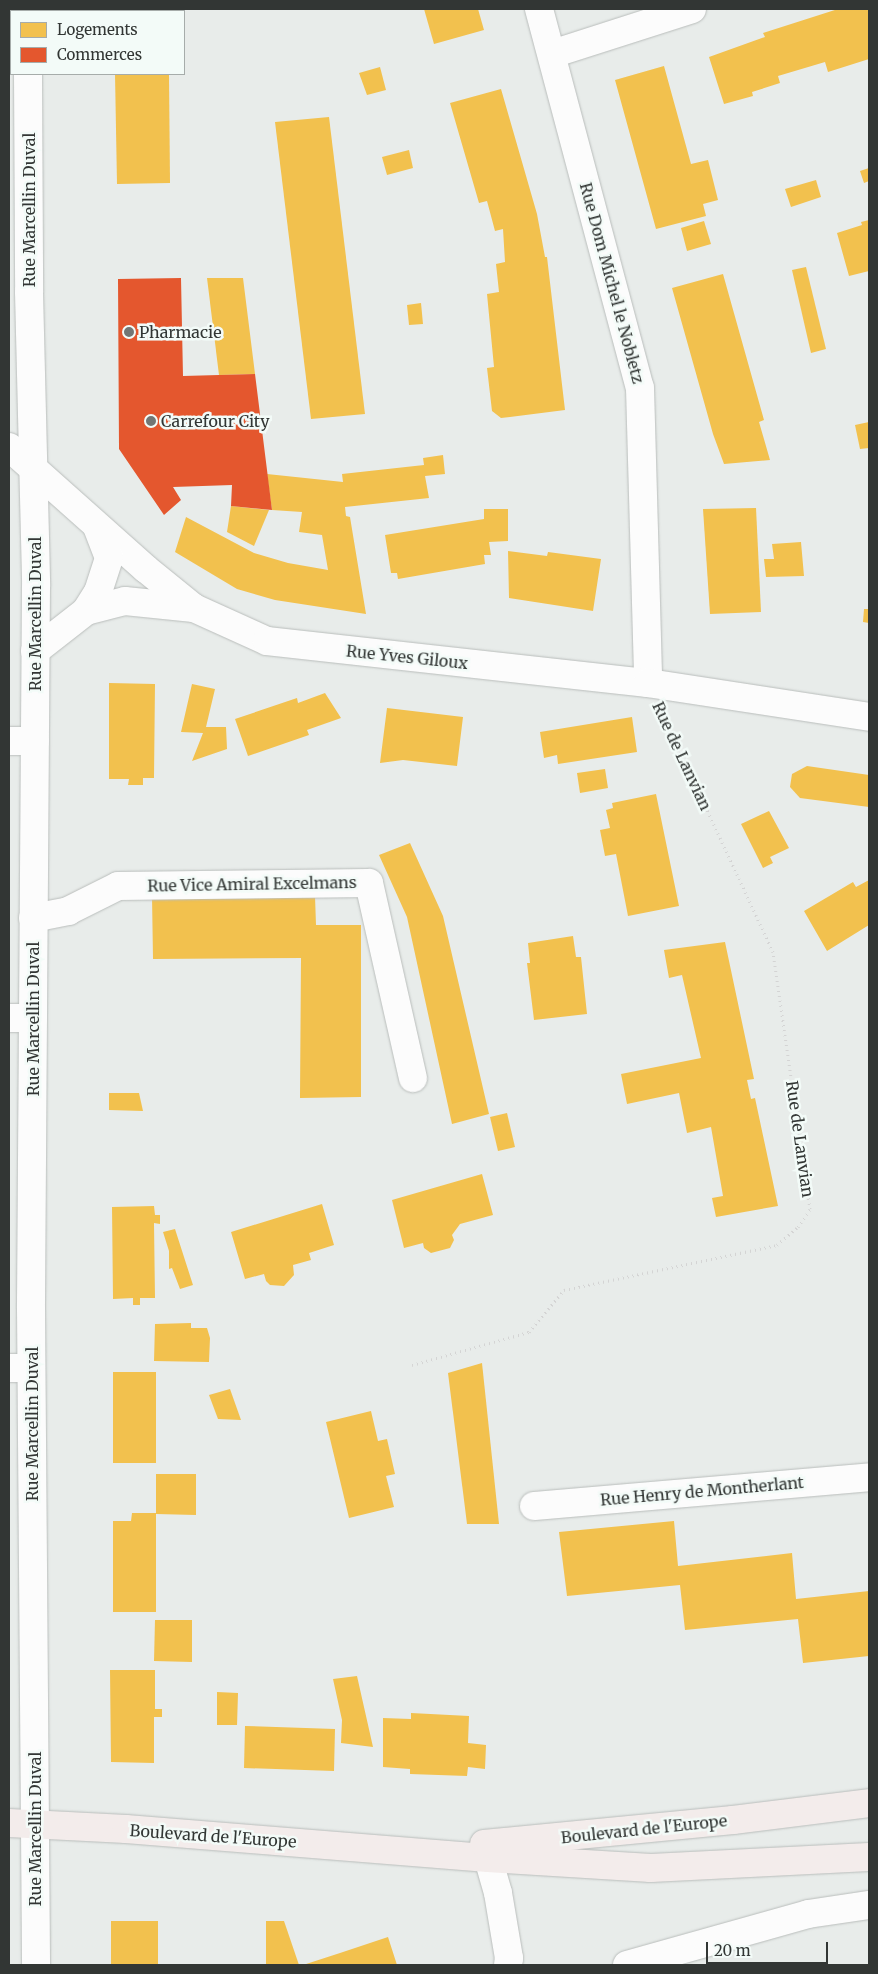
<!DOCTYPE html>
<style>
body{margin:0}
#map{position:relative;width:878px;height:1974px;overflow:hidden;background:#e8ecea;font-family:Merriweather,serif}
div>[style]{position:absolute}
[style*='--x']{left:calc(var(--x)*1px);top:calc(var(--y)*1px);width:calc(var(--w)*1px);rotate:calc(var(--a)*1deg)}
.homes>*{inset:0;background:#f2c14e}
.shops>*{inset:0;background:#e4572e}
.path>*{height:3px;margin-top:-1.5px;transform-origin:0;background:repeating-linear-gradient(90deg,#d4d4d4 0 1px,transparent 0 5px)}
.roads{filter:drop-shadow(0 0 1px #b9bdbb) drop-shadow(0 0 1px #b9bdbb)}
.street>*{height:28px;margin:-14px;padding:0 14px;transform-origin:14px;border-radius:14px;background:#fcfcfc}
.secondary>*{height:28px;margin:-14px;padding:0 14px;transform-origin:14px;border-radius:14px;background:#fcfcfc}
.primary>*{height:28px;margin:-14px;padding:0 14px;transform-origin:14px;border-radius:14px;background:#f3eceb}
.dots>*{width:14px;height:14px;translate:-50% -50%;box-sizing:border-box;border:2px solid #f3fbf8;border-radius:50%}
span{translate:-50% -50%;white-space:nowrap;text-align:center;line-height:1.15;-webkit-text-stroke:5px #f3fbf8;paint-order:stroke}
.street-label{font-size:16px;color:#323634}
.poi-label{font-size:16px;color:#323634}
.left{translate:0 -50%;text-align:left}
.frame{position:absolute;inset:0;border:10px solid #323634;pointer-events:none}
.legend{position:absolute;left:10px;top:10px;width:175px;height:65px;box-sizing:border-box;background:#f3fbf8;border:1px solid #a6acaa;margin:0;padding:6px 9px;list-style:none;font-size:15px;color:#323634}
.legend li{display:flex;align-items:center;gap:10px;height:25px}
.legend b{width:25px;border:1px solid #a6acaa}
.scale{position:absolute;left:706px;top:1942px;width:122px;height:22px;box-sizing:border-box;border:2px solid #323634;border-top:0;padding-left:6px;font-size:15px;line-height:18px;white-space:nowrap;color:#323634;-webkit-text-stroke:4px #f3fbf8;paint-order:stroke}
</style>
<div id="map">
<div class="homes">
<div style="clip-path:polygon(114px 9px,169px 9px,169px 11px,114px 11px)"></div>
<div style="clip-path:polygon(424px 9px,478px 9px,484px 30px,434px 44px)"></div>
<div style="clip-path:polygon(838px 9px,869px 9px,869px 59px,828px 72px,825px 62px,778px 76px,780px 83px,752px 92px,753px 96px,724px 104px,709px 57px,765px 37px,763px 33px)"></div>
<div style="clip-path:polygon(664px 66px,691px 164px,708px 160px,718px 200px,703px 204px,706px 216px,656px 229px,615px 80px)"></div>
<div style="clip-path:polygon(380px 67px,386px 90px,367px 95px,359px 73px)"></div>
<div style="clip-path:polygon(115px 74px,169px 74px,170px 183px,117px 184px)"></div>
<div style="clip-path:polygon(501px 89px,537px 214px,545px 257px,547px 257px,565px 410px,501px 418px,492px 411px,487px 368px,494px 367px,487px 294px,499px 292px,496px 264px,505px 262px,503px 229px,495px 231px,487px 201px,479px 203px,450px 103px)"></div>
<div style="clip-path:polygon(329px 117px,365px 414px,311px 419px,275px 122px)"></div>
<div style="clip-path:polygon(409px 150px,413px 168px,387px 175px,382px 157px)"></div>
<div style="clip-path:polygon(869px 168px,869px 181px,864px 183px,860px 171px)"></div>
<div style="clip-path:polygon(816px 180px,821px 197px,791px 207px,785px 189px)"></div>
<div style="clip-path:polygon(869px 220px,869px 271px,849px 276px,837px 233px,862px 225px,861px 222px)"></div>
<div style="clip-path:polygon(704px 221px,711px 244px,687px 251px,681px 228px)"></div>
<div style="clip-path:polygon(806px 267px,826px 349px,811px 353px,792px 270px)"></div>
<div style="clip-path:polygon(723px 274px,764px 420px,759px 422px,770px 460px,724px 464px,713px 434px,672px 288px)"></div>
<div style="clip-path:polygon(207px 278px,243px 278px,255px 374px,219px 375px)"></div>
<div style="clip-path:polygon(421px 303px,423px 324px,409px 325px,407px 305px)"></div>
<div style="clip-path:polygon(869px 422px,869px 448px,860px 449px,855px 425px)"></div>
<div style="clip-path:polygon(443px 455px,445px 474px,425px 476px,429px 498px,345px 507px,346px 516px,350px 517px,366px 614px,275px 600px,237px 589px,175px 552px,186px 517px,254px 553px,288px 563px,328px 570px,322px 535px,299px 532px,302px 512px,272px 510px,267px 474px,343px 482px,342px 474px,424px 465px,423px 458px)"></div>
<div style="clip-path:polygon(231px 506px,269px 510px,254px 546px,227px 532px)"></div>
<div style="clip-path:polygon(756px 508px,761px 612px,710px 614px,703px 509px)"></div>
<div style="clip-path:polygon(484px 509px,508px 509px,508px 541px,489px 542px,491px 555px,484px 555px,485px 564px,398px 579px,397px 573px,391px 573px,385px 535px,484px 519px)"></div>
<div style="clip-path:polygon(801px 542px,804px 576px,766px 577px,764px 559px,774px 559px,772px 544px)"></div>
<div style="clip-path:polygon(508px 551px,547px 556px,548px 552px,601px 559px,593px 611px,509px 598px)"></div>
<div style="clip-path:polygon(864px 609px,869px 609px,869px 623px,863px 622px)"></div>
<div style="clip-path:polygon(109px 683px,155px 684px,154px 778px,143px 778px,143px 785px,128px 785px,129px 779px,109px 779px)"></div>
<div style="clip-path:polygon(192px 684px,215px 689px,206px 727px,226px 727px,227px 749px,192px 761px,203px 733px,181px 732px)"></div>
<div style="clip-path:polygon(325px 693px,341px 718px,307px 730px,309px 735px,248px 756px,235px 719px,297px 698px,298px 703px)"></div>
<div style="clip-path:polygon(387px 708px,463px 717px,457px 766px,403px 760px,380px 763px)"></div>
<div style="clip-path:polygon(632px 717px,637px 752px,558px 764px,557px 755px,544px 758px,540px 732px)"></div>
<div style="clip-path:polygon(807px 766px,869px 775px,869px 807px,800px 798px,790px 787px,792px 774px)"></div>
<div style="clip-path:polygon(605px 769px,608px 788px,580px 793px,577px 773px)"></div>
<div style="clip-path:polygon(656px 794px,679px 906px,628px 916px,616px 854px,605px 856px,600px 830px,610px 828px,606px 810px,613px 808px,612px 803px)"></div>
<div style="clip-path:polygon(769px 811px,789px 848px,770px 857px,773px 863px,763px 868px,741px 824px)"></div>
<div style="clip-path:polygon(410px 843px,443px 916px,489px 1114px,452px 1124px,407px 917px,379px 855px)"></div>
<div style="clip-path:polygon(869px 880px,869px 925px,827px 951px,804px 911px,853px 882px,856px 887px)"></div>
<div style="clip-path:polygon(152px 896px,315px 896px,316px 925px,361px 925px,361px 1097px,300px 1098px,301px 958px,153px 959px)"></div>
<div style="clip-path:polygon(573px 936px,576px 957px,581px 957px,587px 1014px,534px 1020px,527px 963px,530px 963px,528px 943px)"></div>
<div style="clip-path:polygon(725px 942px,754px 1079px,747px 1080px,751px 1099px,755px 1098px,778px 1206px,716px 1217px,712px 1198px,723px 1196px,711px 1127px,687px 1133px,679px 1093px,627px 1104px,621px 1074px,701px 1058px,682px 975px,669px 978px,664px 950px)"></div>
<div style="clip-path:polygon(109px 1093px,139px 1093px,143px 1111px,109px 1110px)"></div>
<div style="clip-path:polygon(507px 1113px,515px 1147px,498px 1151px,490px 1117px)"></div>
<div style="clip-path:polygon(482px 1174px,493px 1215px,460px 1224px,452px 1235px,454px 1240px,450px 1248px,431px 1253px,424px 1248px,423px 1243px,404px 1248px,392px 1200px)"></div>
<div style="clip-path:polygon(322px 1204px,334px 1245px,309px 1253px,311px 1260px,293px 1265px,294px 1275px,284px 1286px,270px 1285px,266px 1281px,264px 1274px,245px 1279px,231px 1232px)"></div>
<div style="clip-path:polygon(154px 1206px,155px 1215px,160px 1215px,160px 1224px,154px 1223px,155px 1298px,140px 1298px,140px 1305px,133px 1305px,133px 1298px,113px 1299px,112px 1207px)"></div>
<div style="clip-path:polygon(175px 1229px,193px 1285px,180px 1289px,172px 1268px,169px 1269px,169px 1251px,163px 1232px)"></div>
<div style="clip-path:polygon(191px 1323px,191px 1328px,207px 1328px,210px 1338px,209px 1362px,154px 1361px,155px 1324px)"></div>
<div style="clip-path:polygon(482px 1363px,499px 1524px,467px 1524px,448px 1373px)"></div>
<div style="clip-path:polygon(113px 1372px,156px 1372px,156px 1463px,113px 1463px)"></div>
<div style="clip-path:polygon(230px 1389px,241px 1420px,218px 1419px,209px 1395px)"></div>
<div style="clip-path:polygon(371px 1411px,378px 1441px,387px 1439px,395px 1474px,386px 1476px,394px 1507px,349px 1518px,326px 1422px)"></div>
<div style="clip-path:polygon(156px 1474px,196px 1474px,196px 1515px,156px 1514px)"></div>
<div style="clip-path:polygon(132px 1513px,156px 1513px,156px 1612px,113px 1612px,113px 1521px,131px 1521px)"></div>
<div style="clip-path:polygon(674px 1521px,678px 1566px,792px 1553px,796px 1599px,869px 1591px,869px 1656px,803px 1663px,798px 1619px,685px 1630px,680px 1585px,567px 1596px,559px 1532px)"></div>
<div style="clip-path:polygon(155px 1620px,192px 1620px,192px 1662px,154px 1661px)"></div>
<div style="clip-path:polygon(110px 1670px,155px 1670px,155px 1709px,162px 1709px,162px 1717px,154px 1717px,154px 1763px,111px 1762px)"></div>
<div style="clip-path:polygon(357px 1676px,373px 1747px,341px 1743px,342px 1720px,333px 1679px)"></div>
<div style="clip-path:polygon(217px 1692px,238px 1693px,237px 1725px,217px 1725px)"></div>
<div style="clip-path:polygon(411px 1713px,469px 1716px,468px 1743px,486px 1745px,485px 1769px,468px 1767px,467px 1776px,410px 1774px,410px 1769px,383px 1767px,383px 1718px,411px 1719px)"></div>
<div style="clip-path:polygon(245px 1726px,335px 1729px,334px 1771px,244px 1768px)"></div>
<div style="clip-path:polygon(111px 1921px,158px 1921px,158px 1965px,111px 1965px)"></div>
<div style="clip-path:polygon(266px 1921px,284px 1921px,299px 1965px,266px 1965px)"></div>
<div style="clip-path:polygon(388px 1937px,397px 1965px,303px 1965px,340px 1953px)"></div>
</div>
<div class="shops">
<div style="clip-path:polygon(181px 278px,183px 376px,255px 374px,272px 510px,231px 506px,232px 485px,173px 487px,181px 500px,164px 515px,119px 449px,118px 279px)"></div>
</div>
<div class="path">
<div style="--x:412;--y:1365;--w:122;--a:-15.8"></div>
<div style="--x:529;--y:1332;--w:55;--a:-50.2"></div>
<div style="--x:564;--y:1290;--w:218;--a:-11.9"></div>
<div style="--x:777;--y:1245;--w:28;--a:-41"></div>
<div style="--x:798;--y:1227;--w:22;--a:-56"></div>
<div style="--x:810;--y:1209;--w:260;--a:-98.2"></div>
<div style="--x:773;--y:952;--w:254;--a:-114.9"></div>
</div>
<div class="roads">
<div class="street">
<div style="--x:539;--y:9;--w:392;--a:75.1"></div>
<div style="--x:640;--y:388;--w:295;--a:88.4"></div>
<div style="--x:552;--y:54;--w:147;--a:-17.8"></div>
<div style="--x:9;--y:447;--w:183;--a:41.7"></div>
<div style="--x:146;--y:569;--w:62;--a:39.1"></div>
<div style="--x:194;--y:608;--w:80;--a:24.3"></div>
<div style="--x:267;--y:641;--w:383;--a:6.3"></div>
<div style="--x:648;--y:683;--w:224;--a:8.7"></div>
<div style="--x:86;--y:611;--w:40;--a:-14.4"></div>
<div style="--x:125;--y:601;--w:69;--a:5.8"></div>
<div style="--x:35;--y:651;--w:65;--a:-38.1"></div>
<div style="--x:86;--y:611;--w:22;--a:-58"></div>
<div style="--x:98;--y:592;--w:36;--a:-72"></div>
<div style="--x:109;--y:558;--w:34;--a:-111"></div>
<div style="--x:9;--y:741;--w:26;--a:0"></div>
<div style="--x:33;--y:918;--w:36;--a:-11"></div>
<div style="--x:68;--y:911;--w:56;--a:-26.6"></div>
<div style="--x:118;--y:886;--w:251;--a:-0.7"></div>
<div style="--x:369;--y:883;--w:200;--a:77.3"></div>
<div style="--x:9;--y:1018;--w:24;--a:0"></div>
<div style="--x:9;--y:1368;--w:22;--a:0"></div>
<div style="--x:534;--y:1506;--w:336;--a:-4.9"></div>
<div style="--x:488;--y:1858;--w:36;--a:74"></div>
<div style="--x:498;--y:1893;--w:66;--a:80.4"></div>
<div style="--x:509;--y:1958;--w:7;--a:98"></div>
<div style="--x:627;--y:1965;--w:188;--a:-15.7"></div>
<div style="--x:808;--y:1914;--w:62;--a:-8.4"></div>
</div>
<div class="secondary">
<div style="--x:27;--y:9;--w:2;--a:90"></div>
<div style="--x:28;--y:74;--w:218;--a:89.7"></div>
<div style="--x:29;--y:292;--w:294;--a:88.6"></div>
<div style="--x:36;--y:586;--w:722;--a:90.4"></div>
<div style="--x:31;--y:1308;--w:657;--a:89.56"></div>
</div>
<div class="primary">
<div style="--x:9;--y:1823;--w:117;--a:2.9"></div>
<div style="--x:126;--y:1829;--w:363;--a:4.6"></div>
<div style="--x:488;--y:1858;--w:163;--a:3.5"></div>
<div style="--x:651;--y:1868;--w:218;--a:-2.9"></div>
<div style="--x:484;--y:1844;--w:250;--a:-5.5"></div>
<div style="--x:733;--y:1820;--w:137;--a:-7.1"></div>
</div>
</div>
<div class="dots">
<div style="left:129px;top:332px;background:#727674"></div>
<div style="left:151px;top:421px;background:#727674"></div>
</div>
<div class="street-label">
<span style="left:29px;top:210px;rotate:-90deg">Rue Marcellin Duval</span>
<span style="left:612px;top:283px;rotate:75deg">Rue Dom Michel le Nobletz</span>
<span style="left:35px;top:614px;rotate:-90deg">Rue Marcellin Duval</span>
<span style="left:407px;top:657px;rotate:6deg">Rue Yves Giloux</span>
<span style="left:682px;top:756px;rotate:65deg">Rue de Lanvian</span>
<span style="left:252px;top:884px;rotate:-1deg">Rue Vice Amiral Excelmans</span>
<span style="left:33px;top:1019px;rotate:-90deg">Rue Marcellin Duval</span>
<span style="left:800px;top:1139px;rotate:82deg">Rue de Lanvian</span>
<span style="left:32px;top:1424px;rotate:-90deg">Rue Marcellin Duval</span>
<span style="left:702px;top:1491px;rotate:-5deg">Rue Henry de Montherlant</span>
<span style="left:35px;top:1829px;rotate:-90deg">Rue Marcellin Duval</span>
<span style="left:644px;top:1829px;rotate:-6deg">Boulevard de l'Europe</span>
<span style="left:213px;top:1836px;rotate:4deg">Boulevard de l'Europe</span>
</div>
<div class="poi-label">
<span class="left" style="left:139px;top:332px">Pharmacie</span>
<span class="left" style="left:161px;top:421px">Carrefour City</span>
</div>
<div class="frame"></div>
<ul class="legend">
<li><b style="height:14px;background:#f2c14e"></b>Logements</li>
<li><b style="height:14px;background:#e4572e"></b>Commerces</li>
</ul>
<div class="scale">20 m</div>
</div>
